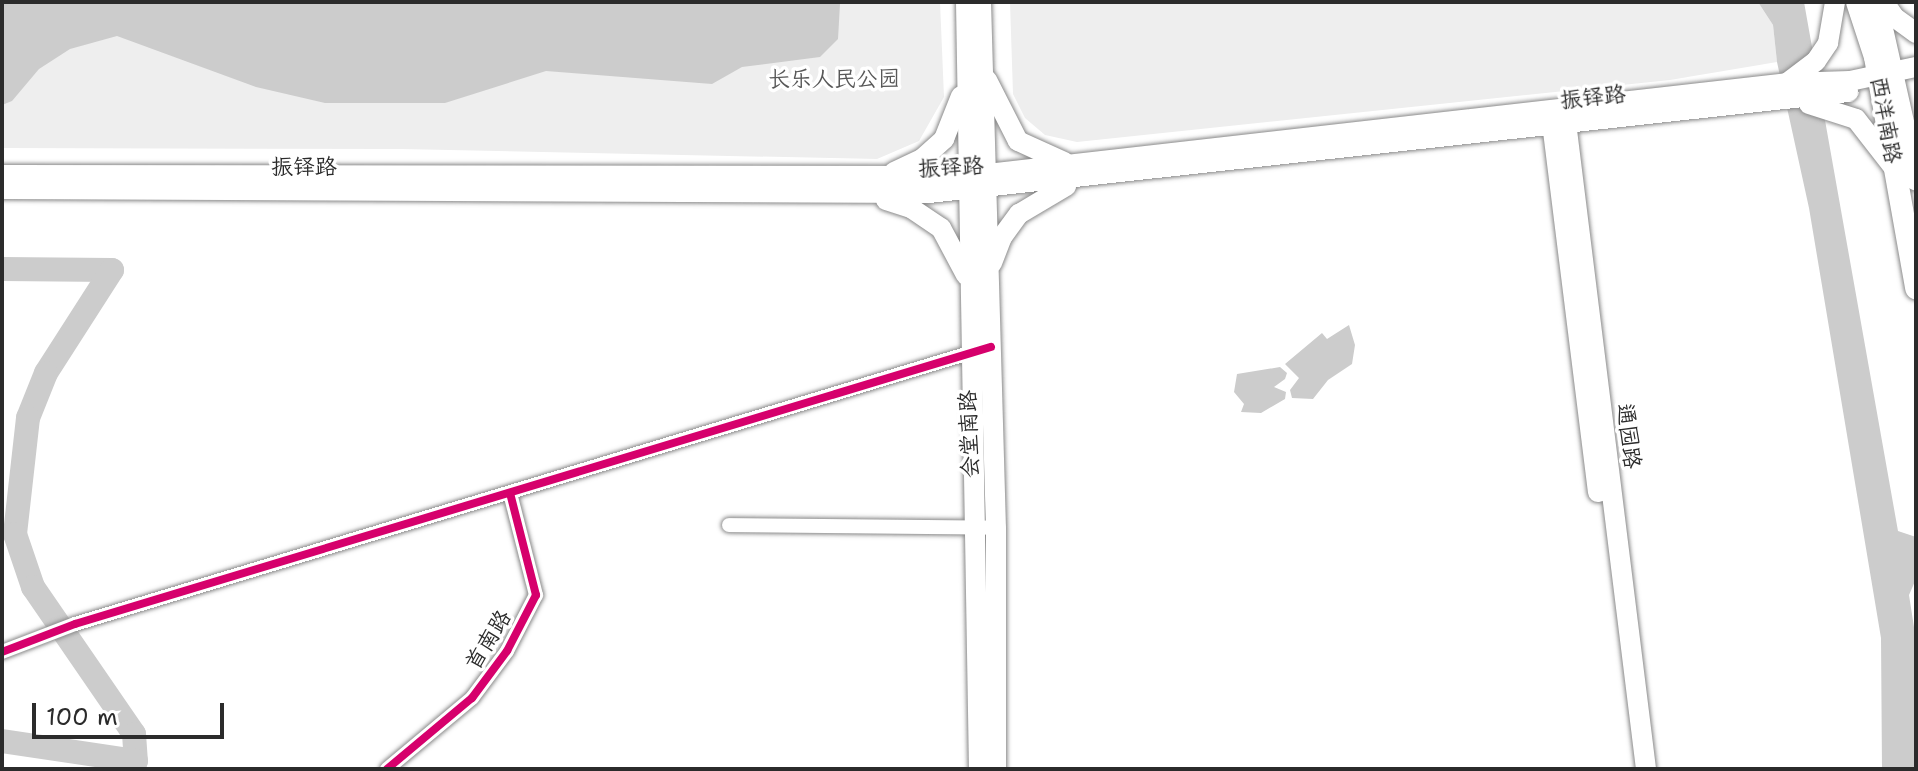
<!DOCTYPE html>
<meta charset="utf-8">
<style>
body{margin:0}
#map{position:relative;width:1918px;height:771px;overflow:hidden;background:#fff;font-family:"Shantell Sans","LXGW WenKai TC",sans-serif}
div>[style]{position:absolute}
[style*='--x']{left:calc(var(--x)*1px);top:calc(var(--y)*1px);width:calc(var(--w)*1px);rotate:calc(var(--a)*1deg)}
.green>*{inset:0;background:#eee}
.water>*{inset:0;background:#ccc}
.river>*{height:24px;margin:-12px;padding:0 12px;transform-origin:12px;border-radius:12px;background:#ccc}
.roads{filter:drop-shadow(0 0 2px #8a8a8a) drop-shadow(0 0 2px #8a8a8a)}
.street>*{height:14px;margin:-7px;padding:0 7px;transform-origin:7px;border-radius:7px;background:#fff}
.secondary>*{height:20px;margin:-10px;padding:0 10px;transform-origin:10px;border-radius:10px;background:#fff}
.primary>*{height:22px;margin:-11px;padding:0 11px;transform-origin:11px;border-radius:11px;background:#fff}
.cycleway>*{height:8px;margin:-4px;padding:0 4px;transform-origin:4px;border-radius:4px;background:#d6006c}
span{translate:-50% -50%;white-space:nowrap;text-align:center;line-height:1.15;-webkit-text-stroke:7px #fff;paint-order:stroke}
.park-label{font-size:22px;color:#585858}
.street-label{font-size:22px;color:#2b2b2b}
.frame{position:absolute;inset:0;border:4px solid #2b2b2b;pointer-events:none}
.scale{position:absolute;left:32px;top:703px;width:192px;height:36px;box-sizing:border-box;border:4px solid #2b2b2b;border-top:0;padding-left:10px;font-size:24px;line-height:28px;white-space:nowrap;color:#2b2b2b;-webkit-text-stroke:6px #fff;paint-order:stroke}
</style>
<div id="map">
<div class="green">
<div style="clip-path:polygon(2px 2px,940px 2px,944px 97px,919px 141px,877px 159px,401px 149px,2px 148px)"></div>
<div style="clip-path:polygon(1010px 2px,1758px 2px,1773px 25px,1777px 62px,1670px 80px,1077px 142px,1045px 135px,1025px 118px,1013px 94px)"></div>
</div>
<div class="water">
<div style="clip-path:polygon(2px 2px,840px 2px,840px 4px,838px 39px,820px 57px,742px 67px,712px 84px,546px 71px,445px 103px,325px 103px,256px 87px,117px 36px,70px 49px,39px 69px,12px 101px,2px 105px)"></div>
<div style="clip-path:polygon(1758px 2px,1804px 2px,1898px 531px,1916px 537px,1916px 579px,1909px 595px,1916px 640px,1916px 769px,1882px 769px,1881px 638px,1809px 208px,1777px 62px,1773px 25px)"></div>
<div style="clip-path:polygon(1349px 325px,1355px 345px,1352px 364px,1328px 380px,1313px 399px,1292px 398px,1290px 390px,1299px 378px,1285px 364px,1322px 333px,1327px 339px)"></div>
<div style="clip-path:polygon(1280px 367px,1287px 373px,1285px 379px,1274px 387px,1286px 392px,1285px 399px,1261px 413px,1241px 412px,1244px 404px,1234px 392px,1237px 374px)"></div>
</div>
<div class="river">
<div style="--x:2;--y:269;--w:110;--a:0.5"></div>
<div style="--x:112;--y:270;--w:122;--a:122.7"></div>
<div style="--x:46;--y:373;--w:48;--a:111.8"></div>
<div style="--x:28;--y:418;--w:117;--a:96.4"></div>
<div style="--x:15;--y:534;--w:56;--a:71.2"></div>
<div style="--x:33;--y:587;--w:178;--a:55.5"></div>
<div style="--x:134;--y:734;--w:27;--a:86"></div>
<div style="--x:136;--y:761;--w:135;--a:-171.5"></div>
</div>
<div class="roads">
<div class="street">
<div style="--x:729;--y:525;--w:267;--a:0.6"></div>
<div style="--x:2;--y:652;--w:78;--a:-21"></div>
<div style="--x:75;--y:624;--w:945;--a:-16.86"></div>
<div style="--x:387;--y:769;--w:111;--a:-39.9"></div>
<div style="--x:472;--y:698;--w:59;--a:-53.3"></div>
<div style="--x:507;--y:651;--w:63;--a:-62.6"></div>
<div style="--x:536;--y:595;--w:105;--a:-104.3"></div>
</div>
<div class="secondary">
<div style="--x:966;--y:2;--w:767;--a:89.03"></div>
<div style="--x:981;--y:2;--w:526;--a:88.37"></div>
<div style="--x:996;--y:528;--w:241;--a:90"></div>
<div style="--x:1884;--y:2;--w:18;--a:56"></div>
<div style="--x:1894;--y:17;--w:27;--a:36"></div>
<div style="--x:987;--y:80;--w:68;--a:63.1"></div>
<div style="--x:1018;--y:141;--w:51;--a:24.5"></div>
<div style="--x:1787;--y:83;--w:36;--a:-37"></div>
<div style="--x:1816;--y:61;--w:22;--a:-56"></div>
<div style="--x:1828;--y:43;--w:42;--a:-80.3"></div>
<div style="--x:1809;--y:104;--w:49;--a:17.7"></div>
<div style="--x:1856;--y:119;--w:62;--a:52.2"></div>
<div style="--x:1565;--y:114;--w:660;--a:82.95"></div>
<div style="--x:1551;--y:115;--w:380;--a:82.9"></div>
<div style="--x:894;--y:172;--w:31;--a:-25"></div>
<div style="--x:922;--y:159;--w:30;--a:-42"></div>
<div style="--x:944;--y:139;--w:46;--a:-68.4"></div>
<div style="--x:2;--y:175;--w:968;--a:0.06"></div>
<div style="--x:970;--y:176;--w:822;--a:-6.49"></div>
<div style="--x:1787;--y:83;--w:63;--a:-1.8"></div>
<div style="--x:1850;--y:81;--w:67;--a:-12"></div>
<div style="--x:2;--y:189;--w:927;--a:0.25"></div>
<div style="--x:929;--y:193;--w:925;--a:-6.27"></div>
<div style="--x:886;--y:200;--w:26;--a:18"></div>
<div style="--x:911;--y:208;--w:36;--a:34"></div>
<div style="--x:941;--y:228;--w:53;--a:62"></div>
<div style="--x:992;--y:263;--w:28;--a:-69"></div>
<div style="--x:1002;--y:237;--w:29;--a:-54"></div>
<div style="--x:1019;--y:214;--w:55;--a:-30.8"></div>
</div>
<div class="primary">
<div style="--x:1857;--y:2;--w:58;--a:71.9"></div>
<div style="--x:1875;--y:57;--w:235;--a:79.9"></div>
<div style="--x:1876;--y:2;--w:182;--a:77.3"></div>
</div>
</div>
<div class="cycleway">
<div style="--x:2;--y:652;--w:78;--a:-21"></div>
<div style="--x:75;--y:624;--w:957;--a:-16.83"></div>
<div style="--x:387;--y:769;--w:111;--a:-39.9"></div>
<div style="--x:472;--y:698;--w:59;--a:-53.3"></div>
<div style="--x:507;--y:651;--w:63;--a:-62.6"></div>
<div style="--x:536;--y:595;--w:105;--a:-104.3"></div>
</div>
<div class="park-label">
<span style="left:834px;top:79px">长乐人民公园</span>
</div>
<div class="street-label">
<span style="left:1593px;top:97px;rotate:-6deg">振铎路</span>
<span style="left:1886px;top:120px;rotate:80deg">西洋南路</span>
<span style="left:304px;top:167px">振铎路</span>
<span style="left:951px;top:167px;rotate:-3deg">振铎路</span>
<span style="left:969px;top:434px;rotate:-92deg">会堂南路</span>
<span style="left:1629px;top:436px;rotate:83deg">通园路</span>
<span style="left:488px;top:640px;rotate:-58deg">首南路</span>
</div>
<div class="frame"></div>
<div class="scale">100 m</div>
</div>
